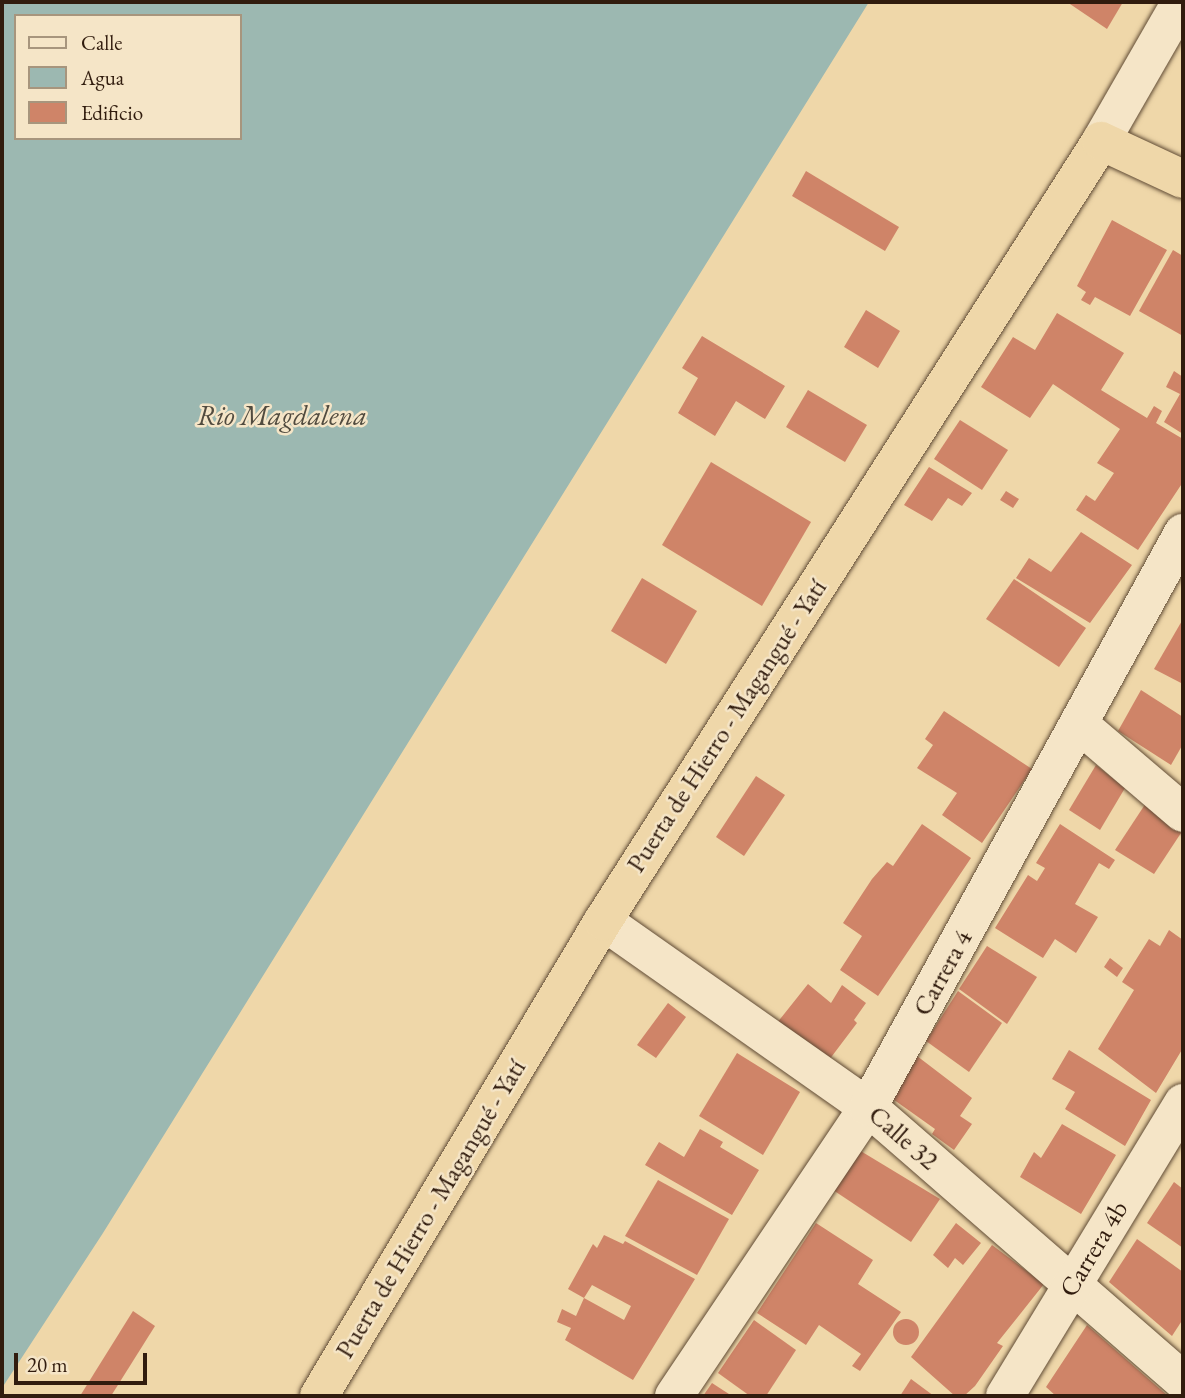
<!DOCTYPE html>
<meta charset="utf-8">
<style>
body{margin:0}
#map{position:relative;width:1185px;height:1398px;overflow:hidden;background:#efd7a9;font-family:"EB Garamond",serif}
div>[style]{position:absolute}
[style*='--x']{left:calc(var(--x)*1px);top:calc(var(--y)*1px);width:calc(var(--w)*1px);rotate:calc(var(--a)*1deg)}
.water>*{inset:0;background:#9cb8b1}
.building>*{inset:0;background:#cf8468}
.round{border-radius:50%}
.roads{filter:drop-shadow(0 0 2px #604b35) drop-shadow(0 0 2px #604b35)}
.street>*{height:38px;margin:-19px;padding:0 19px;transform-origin:19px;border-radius:19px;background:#f5e5c7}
.secondary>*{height:38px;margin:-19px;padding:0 19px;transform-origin:19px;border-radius:19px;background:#f5e5c7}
.highway>*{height:38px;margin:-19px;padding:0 19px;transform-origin:19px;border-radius:19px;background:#efd7a9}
span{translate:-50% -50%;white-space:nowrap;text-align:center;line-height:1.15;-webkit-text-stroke:5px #f5e5c7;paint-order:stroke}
.street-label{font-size:26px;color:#311c0e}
.water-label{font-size:28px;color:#514b3f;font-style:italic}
.frame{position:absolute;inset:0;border:4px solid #311c0e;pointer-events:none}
.legend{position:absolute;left:14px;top:14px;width:228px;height:126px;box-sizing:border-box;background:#f5e5c7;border:2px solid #a7957d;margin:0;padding:9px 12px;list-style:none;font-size:21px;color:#311c0e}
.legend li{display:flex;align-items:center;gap:14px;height:35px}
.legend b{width:35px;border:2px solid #a7957d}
.scale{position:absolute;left:14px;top:1353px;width:133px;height:32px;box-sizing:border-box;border:4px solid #311c0e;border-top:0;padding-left:9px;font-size:21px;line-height:24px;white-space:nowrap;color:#311c0e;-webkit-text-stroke:5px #f5e5c7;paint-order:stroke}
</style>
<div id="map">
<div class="water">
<div style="clip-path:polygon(evenodd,2px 2px,869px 2px,103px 1233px,2px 1388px,2px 2px,16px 16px,240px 16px,240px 138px,16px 138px,16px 16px)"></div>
</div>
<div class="building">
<div style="clip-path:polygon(1067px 2px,1123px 2px,1107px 29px)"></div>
<div style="clip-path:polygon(806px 171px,899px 227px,885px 251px,792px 196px)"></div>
<div style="clip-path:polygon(1112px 220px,1167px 250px,1130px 316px,1095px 297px,1090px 305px,1081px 300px,1086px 292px,1077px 286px)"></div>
<div style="clip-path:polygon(1173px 250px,1183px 256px,1183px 336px,1139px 311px)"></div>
<div style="clip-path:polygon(866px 310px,900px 331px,878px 368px,844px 347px)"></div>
<div style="clip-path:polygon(1057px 313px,1124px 353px,1101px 390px,1147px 418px,1154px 406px,1162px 411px,1156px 423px,1183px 439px,1183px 482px,1138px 550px,1076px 510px,1086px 495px,1095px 501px,1114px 473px,1097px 463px,1120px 429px,1053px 384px,1030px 418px,981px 387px,1013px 337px,1035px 350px)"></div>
<div style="clip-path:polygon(702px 336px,785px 386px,765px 419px,736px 401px,715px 436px,678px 413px,698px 378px,682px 368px)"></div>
<div style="clip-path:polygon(1174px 371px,1183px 377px,1183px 434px,1164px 422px,1180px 394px,1166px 387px)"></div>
<div style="clip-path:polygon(808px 390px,867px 425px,845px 462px,786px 427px)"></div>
<div style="clip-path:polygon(960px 420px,1008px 450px,982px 490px,934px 459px)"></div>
<div style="clip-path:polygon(711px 462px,811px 522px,762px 606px,662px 545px)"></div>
<div style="clip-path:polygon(929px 467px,972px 493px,962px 506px,948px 498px,932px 521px,904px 505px)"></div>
<div style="clip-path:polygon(1006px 491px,1019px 499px,1013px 508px,1000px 500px)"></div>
<div style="clip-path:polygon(1081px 532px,1132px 565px,1090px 623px,1016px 578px,1029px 558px,1051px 572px)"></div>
<div style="clip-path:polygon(642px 578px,697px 611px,666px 664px,611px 631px)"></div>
<div style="clip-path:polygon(1014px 579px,1086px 628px,1059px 667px,986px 619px)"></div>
<div style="clip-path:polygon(1183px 619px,1183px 684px,1154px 669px)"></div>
<div style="clip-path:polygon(1141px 690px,1183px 717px,1183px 744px,1171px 765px,1118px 731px)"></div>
<div style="clip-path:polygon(944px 711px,1032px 769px,982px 843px,942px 815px,957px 793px,917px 768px,933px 745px,925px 739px)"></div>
<div style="clip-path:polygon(1096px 765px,1125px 788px,1100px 830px,1069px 810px)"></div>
<div style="clip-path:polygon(756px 776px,785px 795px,744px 856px,716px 837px)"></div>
<div style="clip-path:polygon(1146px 803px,1181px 833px,1154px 874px,1115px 850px)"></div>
<div style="clip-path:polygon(922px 824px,971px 858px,878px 996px,840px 970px,862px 936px,843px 923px,872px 879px,887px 862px,893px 866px)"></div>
<div style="clip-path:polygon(1060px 824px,1115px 860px,1109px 869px,1099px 863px,1075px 904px,1098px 917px,1076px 953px,1055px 939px,1043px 958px,995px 928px,1028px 875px,1037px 881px,1045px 868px,1036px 863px)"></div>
<div style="clip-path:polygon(1169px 930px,1183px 940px,1183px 1048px,1156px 1093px,1098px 1049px,1134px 990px,1122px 982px,1149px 939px,1160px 946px)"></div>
<div style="clip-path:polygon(987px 946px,1037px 977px,1007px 1024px,959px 989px)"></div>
<div style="clip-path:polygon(1110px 958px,1123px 968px,1117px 977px,1104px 967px)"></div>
<div style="clip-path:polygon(808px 984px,831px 1003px,842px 985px,866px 1003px,854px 1020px,857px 1023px,823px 1068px,773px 1028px)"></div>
<div style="clip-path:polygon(958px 991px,1002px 1023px,969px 1072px,926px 1041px)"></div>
<div style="clip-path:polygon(668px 1003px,686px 1017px,656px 1058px,637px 1045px)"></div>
<div style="clip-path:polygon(1069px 1050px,1151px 1100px,1125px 1146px,1065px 1109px,1075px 1092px,1052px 1079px)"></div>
<div style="clip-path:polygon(737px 1053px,800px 1092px,763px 1155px,699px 1116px)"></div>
<div style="clip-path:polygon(917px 1056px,972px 1098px,960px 1116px,972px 1124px,954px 1150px,932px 1134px,935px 1129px,890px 1097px)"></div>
<div style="clip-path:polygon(1062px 1124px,1116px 1155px,1081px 1214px,1020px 1177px,1034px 1152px,1041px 1158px)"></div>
<div style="clip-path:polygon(700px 1129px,723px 1142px,720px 1147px,759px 1170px,732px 1215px,645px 1165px,659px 1142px,684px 1157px)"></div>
<div style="clip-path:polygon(859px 1150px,940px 1199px,911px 1242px,833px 1190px)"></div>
<div style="clip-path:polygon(658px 1180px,729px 1219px,697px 1275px,625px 1236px)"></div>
<div style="clip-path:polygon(1174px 1182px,1183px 1189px,1183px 1248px,1147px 1223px)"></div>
<div style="clip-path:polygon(816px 1223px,873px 1260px,858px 1284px,901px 1312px,860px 1371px,852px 1366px,861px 1354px,819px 1325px,806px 1345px,757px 1313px)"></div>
<div style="clip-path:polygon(956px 1223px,981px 1243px,963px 1265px,955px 1258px,948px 1268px,933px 1255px)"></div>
<div style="clip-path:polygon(evenodd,604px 1235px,623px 1244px,625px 1241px,695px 1279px,633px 1380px,565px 1340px,571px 1328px,557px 1322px,562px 1309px,576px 1316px,584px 1298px,568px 1289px,593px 1244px,597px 1248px,604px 1235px,592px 1285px,631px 1306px,624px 1320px,584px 1298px,592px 1285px)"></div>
<div style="clip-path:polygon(1137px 1239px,1183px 1272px,1183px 1319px,1172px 1336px,1109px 1282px)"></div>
<div style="clip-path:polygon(992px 1245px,1044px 1284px,997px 1343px,1003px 1346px,975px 1386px,964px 1396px,955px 1396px,911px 1357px)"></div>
<div style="clip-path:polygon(133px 1311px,155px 1326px,111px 1396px,80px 1396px)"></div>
<div class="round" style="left:893px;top:1319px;width:26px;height:26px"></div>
<div style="clip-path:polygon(754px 1320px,796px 1350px,766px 1396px,750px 1396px,718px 1373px)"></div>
<div style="clip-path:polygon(1087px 1325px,1152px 1382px,1168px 1396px,1056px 1396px,1046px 1387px)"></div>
<div style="clip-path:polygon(911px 1379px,934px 1396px,900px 1396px)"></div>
<div style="clip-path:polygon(712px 1383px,732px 1396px,703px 1396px)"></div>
</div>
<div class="roads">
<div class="street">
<div style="--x:1080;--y:725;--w:135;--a:40.5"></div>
<div style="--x:603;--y:921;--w:324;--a:35.1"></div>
<div style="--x:868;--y:1107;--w:417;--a:41"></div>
<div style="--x:674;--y:1396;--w:348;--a:-56.1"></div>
<div style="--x:868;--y:1107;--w:655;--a:-61.24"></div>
<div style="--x:1005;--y:1396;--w:343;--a:-58.7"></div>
</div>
<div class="secondary">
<div style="--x:1101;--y:141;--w:160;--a:-60.1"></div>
</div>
<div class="highway">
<div style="--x:319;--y:1396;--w:553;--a:-59.13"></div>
<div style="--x:603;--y:921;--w:925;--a:-57.44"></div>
<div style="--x:1101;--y:141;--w:90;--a:24.9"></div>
</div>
</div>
<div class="street-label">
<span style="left:727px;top:726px;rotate:-57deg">Puerta de Hierro - Magangué - Yatí</span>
<span style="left:943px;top:973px;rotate:-61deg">Carrera 4</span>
<span style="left:903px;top:1138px;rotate:41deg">Calle 32</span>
<span style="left:431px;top:1209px;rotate:-59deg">Puerta de Hierro - Magangué - Yatí</span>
<span style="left:1094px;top:1249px;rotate:-59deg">Carrera 4b</span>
</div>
<div class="water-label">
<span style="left:282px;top:415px">Rio Magdalena</span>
</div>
<div class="frame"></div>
<ul class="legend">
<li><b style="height:9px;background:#f5e5c7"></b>Calle</li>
<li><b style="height:19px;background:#9cb8b1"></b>Agua</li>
<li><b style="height:19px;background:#cf8468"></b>Edificio</li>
</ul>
<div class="scale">20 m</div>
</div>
